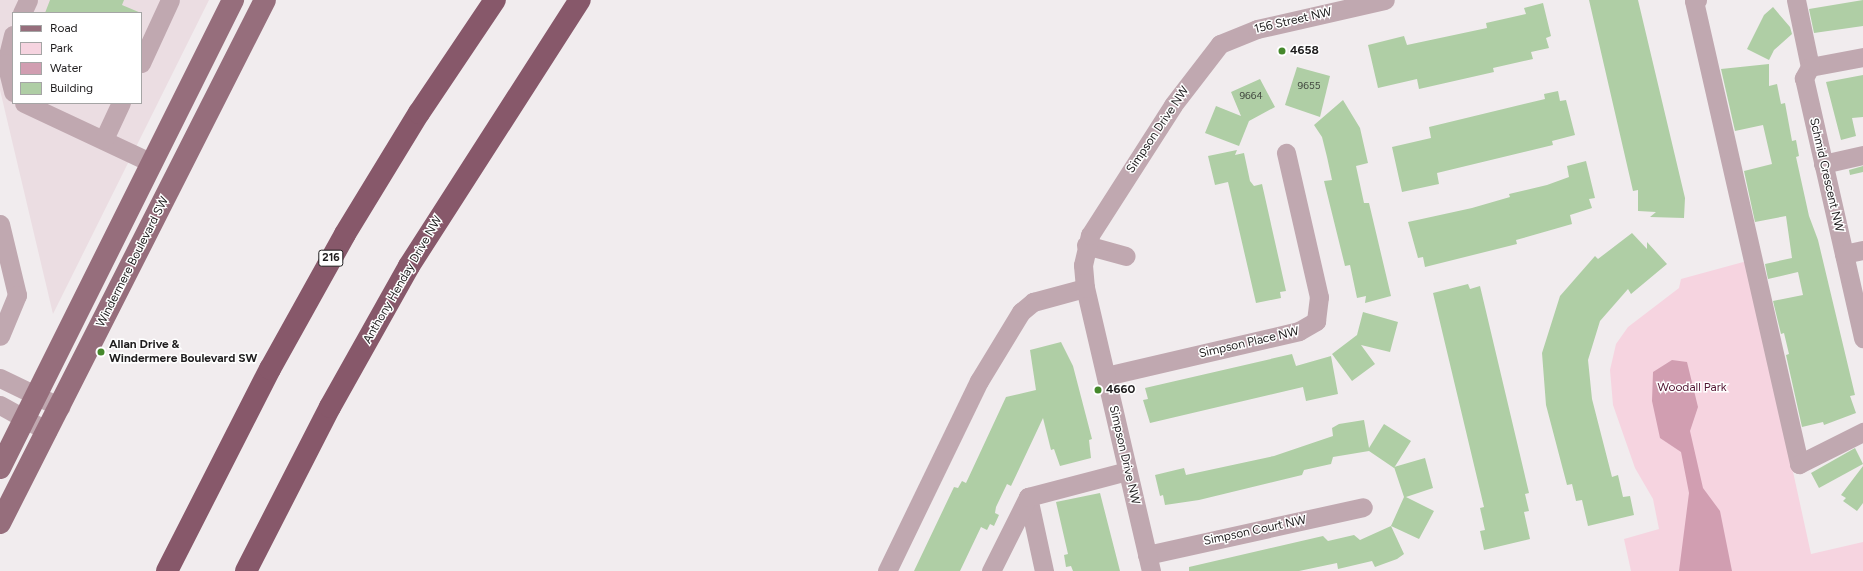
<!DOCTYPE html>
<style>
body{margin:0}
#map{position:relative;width:1863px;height:571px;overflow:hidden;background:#f1ecee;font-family:Figtree,sans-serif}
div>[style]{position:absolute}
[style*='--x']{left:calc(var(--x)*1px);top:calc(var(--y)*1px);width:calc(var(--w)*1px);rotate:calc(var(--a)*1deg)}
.built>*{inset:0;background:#ebdde2}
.green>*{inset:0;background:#f6d4e0}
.water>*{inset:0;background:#d19eb1}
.building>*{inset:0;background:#afcea5}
.minor>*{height:19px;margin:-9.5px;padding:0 9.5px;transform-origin:9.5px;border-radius:9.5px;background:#c0a8b0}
.major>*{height:22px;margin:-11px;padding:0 11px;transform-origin:11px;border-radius:11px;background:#966e7c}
.highway>*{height:22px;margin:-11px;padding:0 11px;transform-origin:11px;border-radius:11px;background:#87586a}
.dots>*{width:11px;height:11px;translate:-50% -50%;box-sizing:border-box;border:2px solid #fff;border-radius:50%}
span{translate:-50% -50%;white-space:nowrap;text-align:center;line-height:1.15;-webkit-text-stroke:3px #fff;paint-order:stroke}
.number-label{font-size:10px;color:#434940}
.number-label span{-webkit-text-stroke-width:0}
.shield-label span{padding:1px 3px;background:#fff;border:1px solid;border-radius:3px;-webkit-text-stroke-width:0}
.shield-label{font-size:11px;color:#1f1d1e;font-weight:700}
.street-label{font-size:12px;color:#1f1d1e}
.poi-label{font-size:12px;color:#1f1d1e;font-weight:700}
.left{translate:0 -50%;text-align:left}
.park-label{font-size:12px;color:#531633}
.legend{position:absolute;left:12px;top:12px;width:130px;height:92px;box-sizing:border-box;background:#fff;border:1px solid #a5a5a5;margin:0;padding:5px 7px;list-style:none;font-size:12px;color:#1f1d1e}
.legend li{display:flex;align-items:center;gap:8px;height:20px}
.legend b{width:20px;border:1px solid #a5a5a5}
</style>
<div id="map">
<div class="built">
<div style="clip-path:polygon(evenodd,0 0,209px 0,53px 314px,0 90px,0 0,13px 13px,141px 13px,141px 103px,13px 103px,13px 13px)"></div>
</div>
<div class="green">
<div style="clip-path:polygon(1747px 261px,1811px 554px,1863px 542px,1863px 571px,1631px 571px,1624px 539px,1659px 529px,1653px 499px,1635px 468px,1613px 405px,1610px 370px,1616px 344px,1628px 327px,1679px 288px,1681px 279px)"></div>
</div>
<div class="water">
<div style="clip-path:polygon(1672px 360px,1687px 362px,1698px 407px,1690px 431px,1703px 488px,1720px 511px,1732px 571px,1679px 571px,1689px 493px,1681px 452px,1660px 438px,1652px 401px,1653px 372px)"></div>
</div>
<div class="building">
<div style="clip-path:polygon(50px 0,124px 0,122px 5px,141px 13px,45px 13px)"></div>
<div style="clip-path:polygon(1589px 0,1638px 0,1685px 198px,1684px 218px,1650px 217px,1656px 212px,1638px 211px,1638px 190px,1633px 191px)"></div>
<div style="clip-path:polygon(1863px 0,1863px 26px,1814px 33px,1809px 9px)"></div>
<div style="clip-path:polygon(1543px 3px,1551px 36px,1546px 38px,1549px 48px,1531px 52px,1533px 59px,1493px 68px,1494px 72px,1419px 89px,1417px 79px,1378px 88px,1368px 45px,1404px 36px,1407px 45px,1487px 28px,1486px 23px,1526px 14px,1524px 8px)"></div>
<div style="clip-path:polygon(1773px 7px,1790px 27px,1792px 34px,1774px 50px,1769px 60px,1747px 49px,1764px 15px)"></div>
<div style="clip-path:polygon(1769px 64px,1769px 86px,1777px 84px,1781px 104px,1785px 103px,1792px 141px,1796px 140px,1799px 156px,1796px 157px,1809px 216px,1818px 240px,1855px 395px,1850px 396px,1856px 413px,1824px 425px,1823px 422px,1802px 427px,1786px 355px,1789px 354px,1784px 333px,1781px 334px,1773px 301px,1803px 295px,1798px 272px,1768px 279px,1765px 264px,1792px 258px,1786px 216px,1755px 222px,1744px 171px,1772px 164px,1763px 125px,1735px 131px,1721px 69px)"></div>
<div style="clip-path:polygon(1297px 67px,1330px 76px,1320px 117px,1285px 105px)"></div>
<div style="clip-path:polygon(1863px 75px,1863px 117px,1852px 118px,1856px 136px,1841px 140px,1826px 82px)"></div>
<div style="clip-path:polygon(1260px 79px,1275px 107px,1249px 121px,1239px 146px,1205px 133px,1216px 106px,1241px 116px,1231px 92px)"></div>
<div style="clip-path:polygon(1558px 91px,1560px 101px,1566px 100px,1575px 135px,1552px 141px,1553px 145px,1437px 173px,1439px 184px,1402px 192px,1392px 147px,1431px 138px,1429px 127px,1545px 99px,1544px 94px)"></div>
<div style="clip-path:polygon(1343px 100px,1360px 128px,1368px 163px,1356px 166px,1364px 203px,1369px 203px,1391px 296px,1365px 303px,1366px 296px,1357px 298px,1350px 265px,1345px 266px,1324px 181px,1332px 180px,1327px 157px,1322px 137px,1314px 125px)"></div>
<div style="clip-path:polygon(1237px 150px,1235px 155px,1244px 153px,1250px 181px,1254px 186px,1262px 184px,1286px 291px,1280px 292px,1281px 298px,1256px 303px,1228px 182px,1215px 185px,1208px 156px)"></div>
<div style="clip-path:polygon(1586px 161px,1595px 198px,1589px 199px,1592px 208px,1570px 215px,1572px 224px,1516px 240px,1517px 244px,1425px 267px,1423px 257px,1418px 258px,1408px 222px,1472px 208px,1510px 197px,1509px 194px,1547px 185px,1569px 177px,1567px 166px)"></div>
<div style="clip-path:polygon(1863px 166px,1863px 172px,1850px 175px,1849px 170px)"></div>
<div style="clip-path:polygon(1632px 233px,1647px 249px,1647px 242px,1667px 264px,1631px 294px,1628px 289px,1600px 321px,1588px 360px,1592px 399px,1612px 477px,1618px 475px,1623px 497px,1630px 496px,1634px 515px,1588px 526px,1582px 500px,1576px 501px,1572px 484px,1567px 485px,1546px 405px,1542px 353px,1560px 296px,1595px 256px,1598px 259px)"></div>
<div style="clip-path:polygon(1468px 284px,1470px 289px,1480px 286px,1529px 493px,1525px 494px,1529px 511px,1524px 512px,1530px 539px,1484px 550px,1480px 531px,1485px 530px,1480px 508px,1484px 507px,1433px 293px)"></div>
<div style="clip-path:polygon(1363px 312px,1398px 322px,1390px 352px,1361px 345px,1375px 364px,1352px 381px,1332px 354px,1357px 335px)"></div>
<div style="clip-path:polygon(1061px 342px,1073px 366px,1092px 439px,1089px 440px,1091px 458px,1060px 466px,1054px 449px,1051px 450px,1043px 418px,1011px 486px,1007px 484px,996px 507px,995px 513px,999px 515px,994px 526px,990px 524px,987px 530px,981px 527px,960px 571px,914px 571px,954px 487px,958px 488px,962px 481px,966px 483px,1006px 397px,1036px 390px,1030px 350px)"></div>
<div style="clip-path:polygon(1292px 354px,1296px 366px,1331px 356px,1338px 394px,1306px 401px,1303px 387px,1150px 423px,1143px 400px,1148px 399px,1145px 388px)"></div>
<div style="clip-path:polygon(1364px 420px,1369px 448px,1384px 424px,1411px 441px,1394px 468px,1369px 451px,1333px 457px,1331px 464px,1304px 470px,1302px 475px,1199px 500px,1165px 505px,1163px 495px,1160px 496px,1155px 475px,1184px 468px,1186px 475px,1274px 456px,1333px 436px,1332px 428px,1339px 424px)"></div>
<div style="clip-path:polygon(1855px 448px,1863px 464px,1819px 488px,1811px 473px)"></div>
<div style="clip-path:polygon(1425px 458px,1433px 488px,1406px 497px,1434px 511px,1419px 539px,1391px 526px,1404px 554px,1397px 559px,1375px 567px,1372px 561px,1338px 569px,1337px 563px,1299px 571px,1189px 571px,1189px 567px,1323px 536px,1328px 541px,1354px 535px,1360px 540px,1391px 526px,1404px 497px,1394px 467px)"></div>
<div style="clip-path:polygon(1863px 466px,1863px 503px,1857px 511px,1843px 501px,1846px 498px,1841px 495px)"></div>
<div style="clip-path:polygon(1100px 493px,1120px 571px,1073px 571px,1071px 566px,1066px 567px,1064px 555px,1068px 554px,1056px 502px)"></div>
</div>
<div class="minor">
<div style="--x:1697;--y:0;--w:3;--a:162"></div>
<div style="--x:1694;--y:1;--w:475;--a:77.2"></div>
<div style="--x:1799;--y:464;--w:72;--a:-26.6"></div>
<div style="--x:1796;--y:0;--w:68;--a:78.2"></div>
<div style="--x:22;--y:13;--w:14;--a:-65"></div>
<div style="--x:13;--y:35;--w:29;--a:104"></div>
<div style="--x:6;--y:63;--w:30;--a:76"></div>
<div style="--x:1863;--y:57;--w:54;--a:169.3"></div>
<div style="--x:1810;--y:67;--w:13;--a:119"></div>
<div style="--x:1804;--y:78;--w:267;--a:77.2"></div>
<div style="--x:141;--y:63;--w:69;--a:-65.3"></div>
<div style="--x:24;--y:103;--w:141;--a:25.1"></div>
<div style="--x:104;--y:139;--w:40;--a:-65"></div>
<div style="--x:1823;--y:164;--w:41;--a:-12.7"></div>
<div style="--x:0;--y:224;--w:73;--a:76.5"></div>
<div style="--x:17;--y:295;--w:44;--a:112.5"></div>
<div style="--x:1086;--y:245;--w:41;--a:15.4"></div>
<div style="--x:1844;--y:254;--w:19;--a:-12"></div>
<div style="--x:1106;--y:376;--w:198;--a:-13.1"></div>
<div style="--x:1299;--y:331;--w:20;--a:-30"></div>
<div style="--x:1316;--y:321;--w:24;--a:-83"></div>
<div style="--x:1319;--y:297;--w:148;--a:-102.9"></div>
<div style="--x:0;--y:378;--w:67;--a:25.8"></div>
<div style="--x:0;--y:405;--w:54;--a:29"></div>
<div style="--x:1028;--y:497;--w:76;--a:77.8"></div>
<div style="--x:1147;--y:555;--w:221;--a:-12.5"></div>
<div style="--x:887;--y:571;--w:211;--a:-64.2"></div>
<div style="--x:979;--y:381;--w:81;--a:-58.7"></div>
<div style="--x:1021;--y:312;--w:16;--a:-40"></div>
<div style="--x:1033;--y:302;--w:54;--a:-15.1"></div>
<div style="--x:991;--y:571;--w:83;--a:-63.4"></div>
<div style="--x:1028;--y:497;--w:102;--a:-14.7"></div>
<div style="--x:1151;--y:571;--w:291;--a:-103.1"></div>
<div style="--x:1085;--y:288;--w:23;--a:-95"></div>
<div style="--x:1083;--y:265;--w:31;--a:-77"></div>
<div style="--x:1090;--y:235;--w:154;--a:-57.4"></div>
<div style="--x:1173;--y:105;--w:77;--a:-52.4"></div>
<div style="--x:1220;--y:44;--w:40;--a:-22"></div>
<div style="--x:1257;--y:29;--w:131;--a:-12.8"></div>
</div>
<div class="major">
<div style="--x:0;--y:468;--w:523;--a:-63.53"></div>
<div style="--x:0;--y:523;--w:586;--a:-63.13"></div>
</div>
<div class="highway">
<div style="--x:167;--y:571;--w:227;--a:-63"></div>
<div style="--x:270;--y:369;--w:154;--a:-60.9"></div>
<div style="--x:345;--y:234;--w:142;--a:-58.6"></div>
<div style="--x:419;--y:113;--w:136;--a:-56.1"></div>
<div style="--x:246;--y:571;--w:184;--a:-62.9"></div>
<div style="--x:330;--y:407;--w:162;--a:-60.7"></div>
<div style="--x:409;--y:266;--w:316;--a:-57.3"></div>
</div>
<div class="dots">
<div style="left:1282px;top:51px;background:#45882b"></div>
<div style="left:101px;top:352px;background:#45882b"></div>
<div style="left:1098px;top:390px;background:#45882b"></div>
</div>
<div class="number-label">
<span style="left:1309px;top:86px">9655</span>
<span style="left:1251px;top:96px">9664</span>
</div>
<div class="shield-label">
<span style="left:331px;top:258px">216</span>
</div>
<div class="street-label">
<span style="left:1293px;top:21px;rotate:-13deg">156 Street NW</span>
<span style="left:1158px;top:130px;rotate:-56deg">Simpson Drive NW</span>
<span style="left:1826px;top:175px;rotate:77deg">Schmid Crescent NW</span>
<span style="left:133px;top:262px;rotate:-63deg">Windermere Boulevard SW</span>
<span style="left:403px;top:280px;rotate:-60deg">Anthony Henday Drive NW</span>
<span style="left:1249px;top:343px;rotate:-13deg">Simpson Place NW</span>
<span style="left:1124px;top:455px;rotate:77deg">Simpson Drive NW</span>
<span style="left:1255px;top:531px;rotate:-12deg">Simpson Court NW</span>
</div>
<div class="poi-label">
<span class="left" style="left:1290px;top:51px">4658</span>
<span class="left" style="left:109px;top:352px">Allan Drive &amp;<br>Windermere Boulevard SW</span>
<span class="left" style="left:1106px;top:390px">4660</span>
</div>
<div class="park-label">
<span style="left:1692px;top:388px">Woodall Park</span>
</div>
<ul class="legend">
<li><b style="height:5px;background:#966e7c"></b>Road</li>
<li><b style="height:11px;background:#f6d4e0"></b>Park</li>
<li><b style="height:11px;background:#d19eb1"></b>Water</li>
<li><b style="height:11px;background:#afcea5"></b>Building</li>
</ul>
</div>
